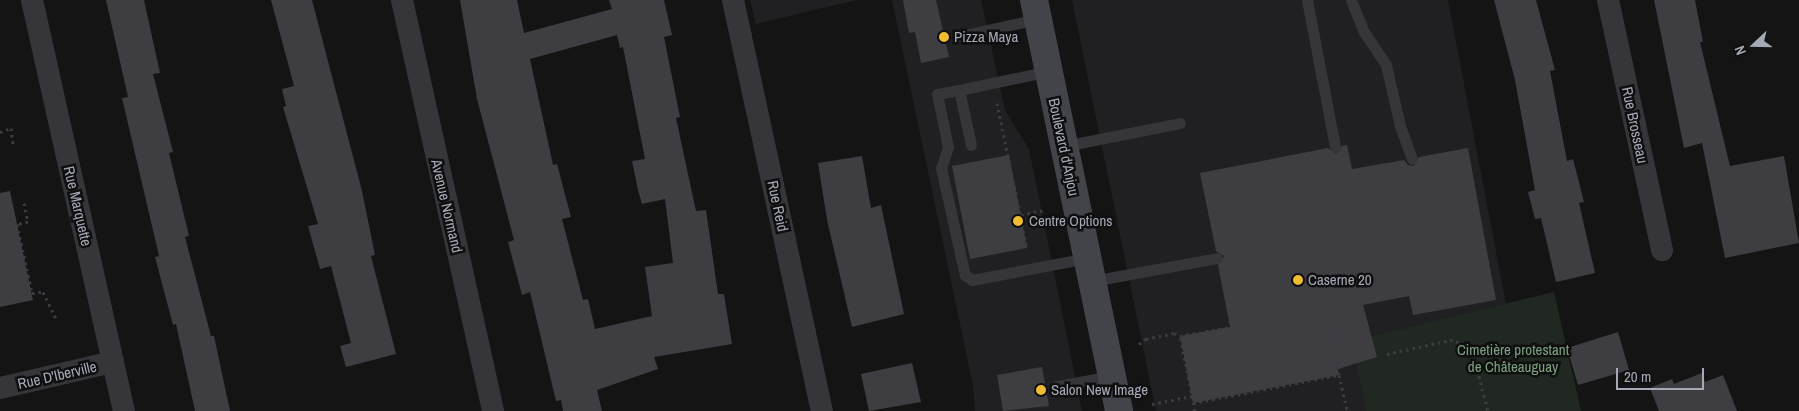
<!DOCTYPE html>
<meta charset="utf-8">
<style>
body{margin:0}
#map{position:relative;width:1799px;height:411px;overflow:hidden;background:#141415;font-family:"Archivo Narrow",sans-serif}
div>[style]{position:absolute}
[style*='--x']{left:calc(var(--x)*1px);top:calc(var(--y)*1px);width:calc(var(--w)*1px);rotate:calc(var(--a)*1deg)}
.built>*{inset:0;background:#202022}
.green>*{inset:0;background:#202821}
.building>*{inset:0;background:#3e3e42}
.path>*{height:3px;margin-top:-1.5px;transform-origin:0;background:repeating-linear-gradient(90deg,#3b3c41 0 2.5px,transparent 0 6.5px)}
.lane>*{height:11px;margin:-5.5px;padding:0 5.5px;transform-origin:5.5px;border-radius:5.5px;background:#35353a}
.street>*{height:22px;margin:-11px;padding:0 11px;transform-origin:11px;border-radius:11px;background:#35353a}
.secondary>*{height:28px;margin:-14px;padding:0 14px;transform-origin:14px;border-radius:14px;background:#43444a}
.dots>*{width:14px;height:14px;translate:-50% -50%;box-sizing:border-box;border:2px solid #0f0f10;border-radius:50%}
span{translate:-50% -50%;white-space:nowrap;text-align:center;line-height:1.15;-webkit-text-stroke:5px #0f0f10;paint-order:stroke}
.poi-label{font-size:15px;color:#a5a9b6}
.left{translate:0 -50%;text-align:left}
.street-label{font-size:15px;color:#a5a9b6}
.park-label{font-size:15px;color:#7ca081}
.north{position:absolute;left:1729px;top:20px;width:50px;height:50px;-webkit-text-stroke:4px #0f0f10;paint-order:stroke;rotate:249deg;font-size:14px;font-weight:700;line-height:20px;text-align:center;color:#a5a9b6}
.north::after{content:'';display:block;margin:auto;width:18px;height:22px;background:#a5a9b6;clip-path:polygon(50% 0,100% 100%,50% 72%,0 100%)}
.scale{position:absolute;left:1616px;top:368px;width:88px;height:22px;box-sizing:border-box;border:2px solid #a5a9b6;border-top:0;padding-left:6px;font-size:15px;line-height:18px;white-space:nowrap;color:#a5a9b6;-webkit-text-stroke:4px #0f0f10;paint-order:stroke}
</style>
<div id="map">
<div class="built">
<div style="clip-path:polygon(750px 0,857px 0,756px 24px)"></div>
<div style="clip-path:polygon(892px 0,981px 0,1005px 110px,1029px 149px,1082px 411px,975px 411px,973px 386px)"></div>
<div style="clip-path:polygon(1072px 0,1448px 0,1506px 304px,1353px 341px,1366px 411px,1156px 411px)"></div>
</div>
<div class="green">
<div style="clip-path:polygon(1554px 292px,1581px 411px,1366px 411px,1352px 341px)"></div>
</div>
<div class="building">
<div style="clip-path:polygon(106px 0,144px 0,160px 73px,153px 74px,173px 152px,169px 153px,189px 236px,185px 237px,211px 336px,214px 336px,230px 411px,195px 411px,176px 324px,173px 325px,155px 257px,159px 256px,122px 98px,128px 97px)"></div>
<div style="clip-path:polygon(271px 0,312px 0,362px 191px,375px 255px,371px 256px,396px 354px,346px 367px,340px 346px,351px 343px,331px 266px,320px 269px,308px 226px,318px 224px,283px 107px,286px 106px,282px 89px,294px 86px)"></div>
<div style="clip-path:polygon(evenodd,460px 0,517px 0,524px 33px,612px 9px,609px 0,664px 0,672px 35px,664px 37px,680px 117px,676px 118px,696px 211px,706px 210px,718px 294px,724px 294px,732px 344px,654px 357px,658px 369px,597px 390px,602px 411px,563px 411px,561px 400px,556px 401px,530px 292px,522px 295px,508px 242px,514px 240px,477px 99px,460px 0,617px 35px,620px 48px,623px 47px,645px 159px,632px 161px,638px 190px,642px 204px,665px 199px,673px 263px,645px 267px,652px 316px,595px 329px,588px 299px,583px 300px,562px 219px,571px 217px,557px 164px,553px 165px,530px 59px,617px 35px)"></div>
<div style="clip-path:polygon(903px 0,936px 0,949px 57px,921px 63px,915px 32px,909px 33px)"></div>
<div style="clip-path:polygon(1494px 0,1536px 0,1555px 70px,1550px 71px,1567px 161px,1573px 159px,1584px 202px,1579px 203px,1595px 273px,1556px 282px,1541px 218px,1535px 219px,1528px 192px,1535px 190px,1515px 80px)"></div>
<div style="clip-path:polygon(1654px 0,1695px 0,1703px 42px,1700px 42px,1730px 166px,1784px 156px,1799px 243px,1725px 258px,1702px 143px,1684px 148px)"></div>
<div style="clip-path:polygon(1347px 145px,1352px 169px,1404px 160px,1408px 165px,1414px 166px,1419px 157px,1468px 148px,1496px 300px,1413px 315px,1409px 296px,1363px 305px,1377px 357px,1338px 369px,1339px 375px,1193px 403px,1180px 336px,1230px 327px,1218px 265px,1224px 256px,1216px 251px,1200px 173px,1328px 148px,1336px 154px,1342px 146px)"></div>
<div style="clip-path:polygon(1009px 155px,1027px 248px,970px 259px,952px 166px)"></div>
<div style="clip-path:polygon(862px 156px,871px 208px,881px 205px,904px 314px,852px 327px,827px 220px,818px 163px)"></div>
<div style="clip-path:polygon(10px 191px,33px 300px,0 307px,0 193px)"></div>
<div style="clip-path:polygon(1618px 332px,1629px 370px,1578px 385px,1567px 348px)"></div>
<div style="clip-path:polygon(912px 363px,921px 402px,869px 411px,861px 374px)"></div>
<div style="clip-path:polygon(1042px 367px,1049px 406px,1003px 411px,997px 375px)"></div>
<div style="clip-path:polygon(1702px 373px,1705px 382px,1723px 375px,1737px 411px,1659px 411px,1650px 388px,1672px 379px,1674px 384px)"></div>
</div>
<div class="path">
<div style="--x:997;--y:103;--w:149;--a:78.4"></div>
<div style="--x:0;--y:132;--w:12;--a:-20"></div>
<div style="--x:11;--y:128;--w:16;--a:83"></div>
<div style="--x:24;--y:203;--w:19;--a:78"></div>
<div style="--x:28;--y:222;--w:11;--a:170"></div>
<div style="--x:17;--y:224;--w:71;--a:77.7"></div>
<div style="--x:32;--y:293;--w:11;--a:-5"></div>
<div style="--x:43;--y:292;--w:30;--a:64"></div>
<div style="--x:1021;--y:215;--w:25;--a:-12"></div>
<div style="--x:1139;--y:344;--w:9;--a:-36"></div>
<div style="--x:1146;--y:339;--w:29;--a:-12"></div>
<div style="--x:1174;--y:333;--w:7;--a:27"></div>
<div style="--x:1387;--y:354;--w:65;--a:-12.5"></div>
<div style="--x:1450;--y:340;--w:11;--a:15"></div>
<div style="--x:1461;--y:343;--w:19;--a:47"></div>
<div style="--x:1474;--y:357;--w:56;--a:75.5"></div>
<div style="--x:1339;--y:375;--w:37;--a:77"></div>
<div style="--x:1193;--y:403;--w:149;--a:-10.9"></div>
<div style="--x:1339;--y:375;--w:64;--a:-100.8"></div>
<div style="--x:1152;--y:404;--w:41;--a:-11.3"></div>
<div style="--x:1195;--y:411;--w:76;--a:-101.3"></div>
<div style="--x:1180;--y:336;--w:51;--a:-10.2"></div>
</div>
<div class="lane">
<div style="--x:1307;--y:0;--w:150;--a:79.2"></div>
<div style="--x:1351;--y:0;--w:35;--a:68"></div>
<div style="--x:1364;--y:32;--w:40;--a:56"></div>
<div style="--x:1386;--y:65;--w:63;--a:77.1"></div>
<div style="--x:1400;--y:126;--w:35;--a:70"></div>
<div style="--x:960;--y:36;--w:80;--a:-12.3"></div>
<div style="--x:959;--y:90;--w:22;--a:170"></div>
<div style="--x:937;--y:94;--w:54;--a:78.3"></div>
<div style="--x:948;--y:147;--w:22;--a:108"></div>
<div style="--x:941;--y:168;--w:110;--a:77.4"></div>
<div style="--x:965;--y:275;--w:9;--a:36"></div>
<div style="--x:972;--y:280;--w:117;--a:-10.8"></div>
<div style="--x:971;--y:145;--w:56;--a:-102.3"></div>
<div style="--x:959;--y:90;--w:92;--a:-11.9"></div>
<div style="--x:1064;--y:146;--w:118;--a:-11.2"></div>
<div style="--x:1092;--y:281;--w:127;--a:-10.4"></div>
<div style="--x:1057;--y:386;--w:56;--a:-10.3"></div>
</div>
<div class="street">
<div style="--x:32;--y:0;--w:421;--a:77.4"></div>
<div style="--x:402;--y:0;--w:421;--a:77.5"></div>
<div style="--x:733;--y:0;--w:421;--a:77.8"></div>
<div style="--x:1608;--y:0;--w:256;--a:77.8"></div>
<div style="--x:0;--y:388;--w:116;--a:-13"></div>
</div>
<div class="secondary">
<div style="--x:1034;--y:0;--w:420;--a:78.3"></div>
</div>
<div class="dots">
<div style="left:944px;top:37px;background:#f0bc31"></div>
<div style="left:1018px;top:221px;background:#f0bc31"></div>
<div style="left:1298px;top:280px;background:#f0bc31"></div>
<div style="left:1041px;top:390px;background:#f0bc31"></div>
</div>
<div class="poi-label">
<span class="left" style="left:954px;top:37px">Pizza Maya</span>
<span class="left" style="left:1029px;top:221px">Centre Options</span>
<span class="left" style="left:1308px;top:280px">Caserne 20</span>
<span class="left" style="left:1051px;top:390px">Salon New Image</span>
</div>
<div class="street-label">
<span style="left:1635px;top:125px;rotate:78deg">Rue Brosseau</span>
<span style="left:1064px;top:147px;rotate:78deg">Boulevard d'Anjou</span>
<span style="left:78px;top:206px;rotate:77deg">Rue Marquette</span>
<span style="left:447px;top:206px;rotate:77deg">Avenue Normand</span>
<span style="left:778px;top:206px;rotate:78deg">Rue Reid</span>
<span style="left:57px;top:375px;rotate:-13deg">Rue D'Iberville</span>
</div>
<div class="park-label">
<span style="left:1513px;top:358px">Cimetière protestant<br>de Châteauguay</span>
</div>
<div class="north">N</div>
<div class="scale">20 m</div>
</div>
